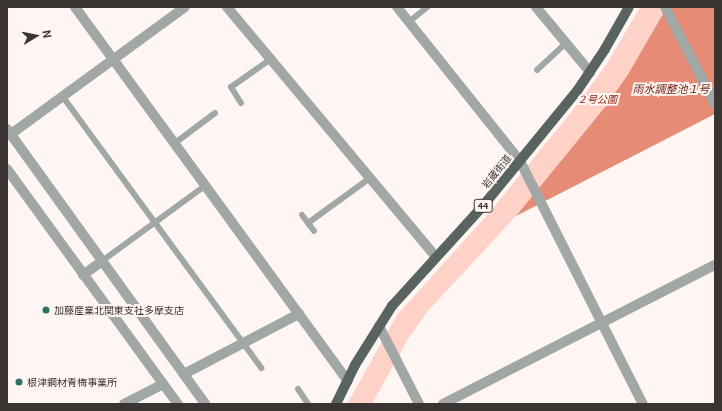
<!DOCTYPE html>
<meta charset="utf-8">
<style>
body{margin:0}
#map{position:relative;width:722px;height:411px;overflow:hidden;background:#fff6f4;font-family:Georgia,"Noto Sans JP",serif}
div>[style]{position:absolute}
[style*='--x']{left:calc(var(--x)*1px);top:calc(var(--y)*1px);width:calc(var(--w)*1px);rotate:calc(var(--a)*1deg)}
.green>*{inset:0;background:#ffd2c8}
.water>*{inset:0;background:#e58b76}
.service>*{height:6px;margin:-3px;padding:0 3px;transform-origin:3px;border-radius:3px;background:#a1a7a5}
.minor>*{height:10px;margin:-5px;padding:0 5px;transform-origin:5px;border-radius:5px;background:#a1a7a5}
.tertiary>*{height:10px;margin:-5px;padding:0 5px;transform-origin:5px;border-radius:5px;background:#a1a7a5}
.primary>*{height:10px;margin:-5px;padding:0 5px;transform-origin:5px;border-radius:5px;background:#596461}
.dots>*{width:11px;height:11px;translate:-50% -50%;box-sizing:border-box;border:2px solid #fff6f4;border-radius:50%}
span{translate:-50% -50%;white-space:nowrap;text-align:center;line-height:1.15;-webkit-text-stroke:4px #fff6f4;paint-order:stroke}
.shield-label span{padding:1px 3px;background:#fff6f4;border:1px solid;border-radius:3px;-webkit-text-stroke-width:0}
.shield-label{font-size:9px;color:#3a3433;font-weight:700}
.park-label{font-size:10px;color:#8e240d;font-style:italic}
.street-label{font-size:10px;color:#3a3433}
.poi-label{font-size:10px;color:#3a3433}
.left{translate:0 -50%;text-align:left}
.water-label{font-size:11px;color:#6e1e0d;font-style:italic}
.frame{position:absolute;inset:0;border:8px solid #3a3433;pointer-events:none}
.north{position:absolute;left:16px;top:16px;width:40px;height:40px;-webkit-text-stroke:3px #fff6f4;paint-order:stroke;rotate:80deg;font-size:11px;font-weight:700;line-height:16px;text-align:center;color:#3a3433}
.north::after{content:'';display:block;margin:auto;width:14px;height:18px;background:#3a3433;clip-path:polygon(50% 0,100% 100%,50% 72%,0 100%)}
</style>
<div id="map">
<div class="green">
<div style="clip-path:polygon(640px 7px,667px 7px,627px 76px,605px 107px,516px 216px,427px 312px,408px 339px,372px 404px,347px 404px,397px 315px,489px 213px,576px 106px,608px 62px)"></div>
</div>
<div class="water">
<div style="clip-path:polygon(667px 7px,715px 7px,715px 114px,516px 216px,605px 107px,627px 76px)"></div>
</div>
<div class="service">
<div style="--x:410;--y:21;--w:22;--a:-39"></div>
<div style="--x:537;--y:70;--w:40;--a:-43"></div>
<div style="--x:63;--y:97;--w:336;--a:53.8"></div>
<div style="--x:241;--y:103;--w:19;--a:-122"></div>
<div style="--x:231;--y:87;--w:49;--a:-35"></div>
<div style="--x:175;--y:143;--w:50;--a:-36.9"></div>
<div style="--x:302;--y:215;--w:20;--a:53"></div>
<div style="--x:308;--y:223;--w:77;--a:-36"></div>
<div style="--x:102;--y:261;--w:127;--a:-36.1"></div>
<div style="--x:298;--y:389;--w:18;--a:56"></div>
</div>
<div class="minor">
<div style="--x:75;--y:7;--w:463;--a:53.9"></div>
<div style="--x:227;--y:7;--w:326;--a:50.1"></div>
<div style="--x:536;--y:7;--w:85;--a:50.3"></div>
<div style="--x:665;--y:7;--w:109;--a:62.7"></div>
<div style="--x:520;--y:161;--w:272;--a:63.2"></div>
<div style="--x:379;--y:326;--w:88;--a:62.9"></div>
<div style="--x:184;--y:374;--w:130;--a:-27.6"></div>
<div style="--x:124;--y:404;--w:44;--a:-27.1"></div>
<div style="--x:443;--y:404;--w:305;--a:-27.1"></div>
</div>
<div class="tertiary">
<div style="--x:397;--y:7;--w:197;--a:51.4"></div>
<div style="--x:7;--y:129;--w:339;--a:54.2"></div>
<div style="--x:11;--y:134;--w:215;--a:-36.1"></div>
<div style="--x:7;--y:169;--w:291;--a:54"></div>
<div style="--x:83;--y:275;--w:24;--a:-36"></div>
</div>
<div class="primary">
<div style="--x:336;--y:404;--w:43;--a:-64"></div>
<div style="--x:355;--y:365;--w:70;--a:-57.9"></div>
<div style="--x:392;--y:306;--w:134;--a:-47.7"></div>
<div style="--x:482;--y:207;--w:150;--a:-50.7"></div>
<div style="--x:577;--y:91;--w:50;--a:-56.3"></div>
<div style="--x:605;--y:49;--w:48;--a:-60.3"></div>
</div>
<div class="dots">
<div style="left:46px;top:310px;background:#2f7162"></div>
<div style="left:19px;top:382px;background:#2f7162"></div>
</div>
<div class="shield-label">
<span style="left:483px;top:206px">44</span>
</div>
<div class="park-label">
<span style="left:597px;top:99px">２号公園</span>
</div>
<div class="street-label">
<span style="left:496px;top:171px;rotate:-51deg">岩蔵街道</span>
</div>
<div class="poi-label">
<span class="left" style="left:54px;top:310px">加藤産業北関東支社多摩支店</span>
<span class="left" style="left:27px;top:382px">根津鋼材青梅事業所</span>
</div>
<div class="water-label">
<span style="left:671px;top:88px">雨水調整池１号</span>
</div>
<div class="frame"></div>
<div class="north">N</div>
</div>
